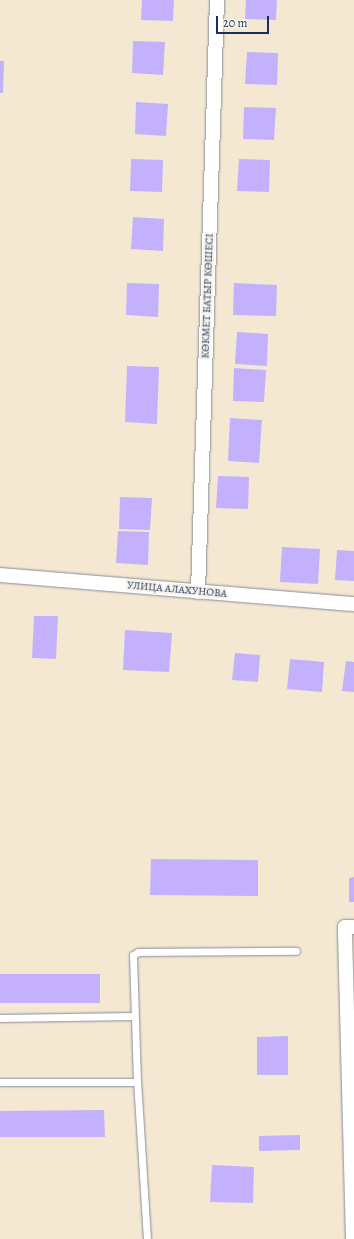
<!DOCTYPE html>
<meta charset="utf-8">
<style>
body{margin:0}
#map{position:relative;width:354px;height:1239px;overflow:hidden;background:#f4e8d2;font-family:Alegreya,serif}
div>[style]{position:absolute}
[style*='--x']{left:calc(var(--x)*1px);top:calc(var(--y)*1px);width:calc(var(--w)*1px);rotate:calc(var(--a)*1deg)}
.building>*{inset:0;background:#c3b1fe}
.roads{filter:drop-shadow(0 0 1px #888c98) drop-shadow(0 0 1px #888c98)}
.lane>*{height:7px;margin:-3.5px;padding:0 3.5px;transform-origin:3.5px;border-radius:3.5px;background:#fff}
.street>*{height:14px;margin:-7px;padding:0 7px;transform-origin:7px;border-radius:7px;background:#fff}
span{translate:-50% -50%;white-space:nowrap;text-align:center;line-height:1.15;-webkit-text-stroke:4px #f7f3e8;paint-order:stroke}
.street-label{font-size:11px;color:#1b2f5e}
.scale{position:absolute;left:216px;top:16px;width:53px;height:18px;box-sizing:border-box;border:2px solid #1b2f5e;border-top:0;padding-left:5px;font-size:12px;line-height:14px;white-space:nowrap;color:#1b2f5e;-webkit-text-stroke:3px #f7f3e8;paint-order:stroke}
</style>
<div id="map">
<div class="building">
<div style="clip-path:polygon(142px 0,174px 0,173px 21px,141px 20px)"></div>
<div style="clip-path:polygon(246px 0,277px 0,276px 20px,245px 19px)"></div>
<div style="clip-path:polygon(133px 41px,165px 42px,163px 75px,132px 73px)"></div>
<div style="clip-path:polygon(247px 52px,278px 53px,277px 85px,245px 84px)"></div>
<div style="clip-path:polygon(0 61px,4px 61px,3px 93px,0 93px)"></div>
<div style="clip-path:polygon(136px 102px,168px 104px,166px 136px,135px 134px)"></div>
<div style="clip-path:polygon(244px 107px,276px 108px,274px 140px,243px 139px)"></div>
<div style="clip-path:polygon(131px 159px,163px 160px,162px 192px,130px 191px)"></div>
<div style="clip-path:polygon(239px 159px,270px 160px,269px 192px,237px 191px)"></div>
<div style="clip-path:polygon(133px 217px,164px 219px,163px 251px,131px 249px)"></div>
<div style="clip-path:polygon(127px 283px,159px 284px,158px 317px,126px 315px)"></div>
<div style="clip-path:polygon(234px 283px,277px 285px,276px 316px,233px 315px)"></div>
<div style="clip-path:polygon(237px 332px,268px 334px,267px 366px,235px 364px)"></div>
<div style="clip-path:polygon(127px 366px,159px 367px,157px 424px,125px 422px)"></div>
<div style="clip-path:polygon(234px 368px,266px 370px,264px 402px,233px 401px)"></div>
<div style="clip-path:polygon(230px 418px,262px 420px,259px 463px,228px 461px)"></div>
<div style="clip-path:polygon(218px 476px,249px 477px,248px 509px,216px 508px)"></div>
<div style="clip-path:polygon(120px 497px,152px 498px,150px 530px,119px 529px)"></div>
<div style="clip-path:polygon(118px 531px,149px 532px,148px 565px,116px 563px)"></div>
<div style="clip-path:polygon(282px 547px,320px 549px,318px 584px,280px 582px)"></div>
<div style="clip-path:polygon(337px 550px,354px 551px,354px 581px,335px 580px)"></div>
<div style="clip-path:polygon(34px 616px,58px 616px,56px 659px,32px 658px)"></div>
<div style="clip-path:polygon(125px 630px,172px 633px,169px 672px,123px 670px)"></div>
<div style="clip-path:polygon(235px 653px,260px 655px,258px 682px,232px 680px)"></div>
<div style="clip-path:polygon(290px 659px,324px 662px,322px 692px,287px 689px)"></div>
<div style="clip-path:polygon(346px 661px,354px 662px,354px 692px,342px 691px)"></div>
<div style="clip-path:polygon(151px 859px,258px 860px,258px 896px,150px 895px)"></div>
<div style="clip-path:polygon(354px 877px,354px 902px,349px 902px,349px 878px)"></div>
<div style="clip-path:polygon(0 974px,100px 974px,100px 1003px,0 1003px)"></div>
<div style="clip-path:polygon(288px 1036px,288px 1075px,257px 1075px,257px 1037px)"></div>
<div style="clip-path:polygon(104px 1110px,105px 1137px,0 1137px,0 1111px)"></div>
<div style="clip-path:polygon(300px 1135px,300px 1150px,259px 1151px,259px 1136px)"></div>
<div style="clip-path:polygon(212px 1165px,254px 1167px,253px 1203px,210px 1202px)"></div>
</div>
<div class="roads">
<div class="lane">
<div style="--x:0;--y:1018;--w:134;--a:-0.9"></div>
<div style="--x:0;--y:1082;--w:137;--a:0"></div>
<div style="--x:147;--y:1239;--w:157;--a:-93.6"></div>
<div style="--x:137;--y:1082;--w:127;--a:-91.8"></div>
<div style="--x:133;--y:955;--w:6;--a:-31"></div>
<div style="--x:138;--y:952;--w:158;--a:-0.4"></div>
</div>
<div class="street">
<div style="--x:0;--y:575;--w:355;--a:4.7"></div>
<div style="--x:198;--y:592;--w:592;--a:-88.16"></div>
<div style="--x:353;--y:1239;--w:312;--a:-91.5"></div>
<div style="--x:345;--y:927;--w:9;--a:0"></div>
</div>
</div>
<div class="street-label">
<span style="left:208px;top:296px;rotate:-88deg">КӨКМЕТ БАТЫР КӨШЕСІ</span>
<span style="left:177px;top:590px;rotate:5deg">УЛИЦА АЛАХУНОВА</span>
</div>
<div class="scale">20 m</div>
</div>
